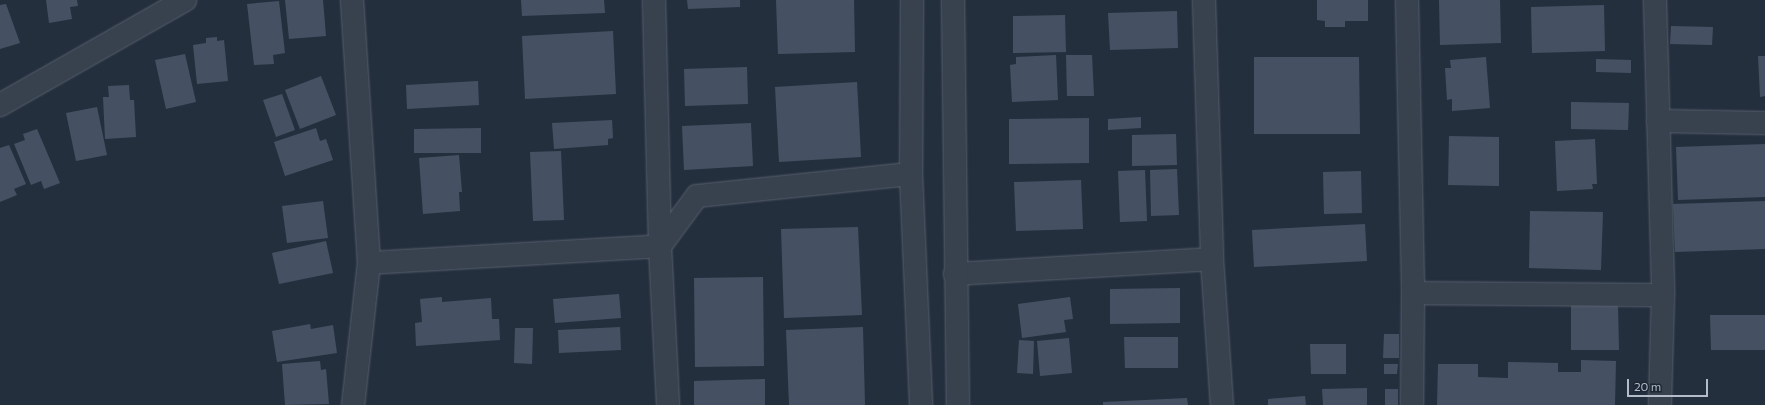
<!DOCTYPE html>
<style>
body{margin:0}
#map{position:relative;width:1765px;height:405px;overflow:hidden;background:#242f3e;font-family:Commissioner,sans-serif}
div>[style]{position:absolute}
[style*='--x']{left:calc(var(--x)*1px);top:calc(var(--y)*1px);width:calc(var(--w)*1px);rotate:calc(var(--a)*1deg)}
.building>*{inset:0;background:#455162}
.roads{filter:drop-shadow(0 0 1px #565f6c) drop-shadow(0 0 1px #565f6c)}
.minor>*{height:22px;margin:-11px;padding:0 11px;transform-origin:11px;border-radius:11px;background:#38414e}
.tertiary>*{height:22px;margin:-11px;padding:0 11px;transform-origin:11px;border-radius:11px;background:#38414e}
span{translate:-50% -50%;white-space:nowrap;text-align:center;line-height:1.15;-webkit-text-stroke:3.5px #1d2633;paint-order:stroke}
.scale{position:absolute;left:1627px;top:379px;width:81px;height:18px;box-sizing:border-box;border:2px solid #b4bcc9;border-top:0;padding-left:5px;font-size:12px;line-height:14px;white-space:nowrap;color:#b4bcc9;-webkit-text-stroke:3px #1d2633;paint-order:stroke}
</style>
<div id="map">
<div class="building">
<div style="clip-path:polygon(46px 0,77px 0,78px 6px,70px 7px,72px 19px,49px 23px)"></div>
<div style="clip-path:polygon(285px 0,323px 0,326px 36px,289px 39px)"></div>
<div style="clip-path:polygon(521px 0,604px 0,605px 13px,522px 16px)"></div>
<div style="clip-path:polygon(687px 0,740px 0,740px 7px,688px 9px)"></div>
<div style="clip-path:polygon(776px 0,854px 0,855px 52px,778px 54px)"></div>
<div style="clip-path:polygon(1317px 0,1368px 0,1368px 21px,1345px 21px,1345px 27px,1325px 27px,1325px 21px,1317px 20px)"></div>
<div style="clip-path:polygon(1439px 0,1500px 0,1501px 43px,1440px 45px)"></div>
<div style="clip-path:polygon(279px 1px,285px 53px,273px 55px,274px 64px,254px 65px,247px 4px)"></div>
<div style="clip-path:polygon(6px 4px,20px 43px,0 49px,0 5px)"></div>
<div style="clip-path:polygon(1604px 5px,1605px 51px,1532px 53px,1531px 7px)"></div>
<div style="clip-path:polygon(1177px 11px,1178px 48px,1110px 50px,1108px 13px)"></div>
<div style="clip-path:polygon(1065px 15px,1066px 52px,1013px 53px,1013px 16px)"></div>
<div style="clip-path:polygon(1671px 26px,1713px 27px,1712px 45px,1670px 44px)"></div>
<div style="clip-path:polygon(613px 31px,616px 94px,525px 99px,522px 36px)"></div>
<div style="clip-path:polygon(217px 37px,217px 41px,224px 40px,228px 81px,197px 84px,193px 45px,206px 43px,206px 38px)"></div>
<div style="clip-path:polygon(185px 54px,196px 102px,166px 109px,155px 60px)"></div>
<div style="clip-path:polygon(1056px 55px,1058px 100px,1012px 102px,1010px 65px,1016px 64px,1016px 57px)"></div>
<div style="clip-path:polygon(1066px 55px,1092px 55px,1094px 96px,1067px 96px)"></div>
<div style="clip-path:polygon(1758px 56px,1765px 56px,1765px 96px,1760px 97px)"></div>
<div style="clip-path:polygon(1254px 57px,1359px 57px,1360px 134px,1254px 134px)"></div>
<div style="clip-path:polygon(1486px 57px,1490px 108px,1452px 111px,1452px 99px,1447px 100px,1445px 68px,1451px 68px,1450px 60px)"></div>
<div style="clip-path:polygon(1596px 59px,1631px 60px,1631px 73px,1596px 72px)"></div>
<div style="clip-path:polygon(747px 67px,748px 104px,685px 106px,684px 69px)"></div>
<div style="clip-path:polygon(321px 76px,336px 115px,300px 129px,285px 90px)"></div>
<div style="clip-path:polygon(478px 81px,479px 105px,407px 109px,406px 85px)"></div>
<div style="clip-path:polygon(857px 82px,861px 157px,779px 162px,775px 87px)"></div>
<div style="clip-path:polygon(129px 85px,130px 100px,134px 100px,136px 137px,105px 139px,103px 97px,109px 97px,108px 86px)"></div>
<div style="clip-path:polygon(282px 94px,295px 130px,276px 137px,263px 100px)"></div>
<div style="clip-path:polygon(1571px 102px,1629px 103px,1628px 130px,1571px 129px)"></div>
<div style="clip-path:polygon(97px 107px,107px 155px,76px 161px,66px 113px)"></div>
<div style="clip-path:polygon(1141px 117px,1141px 128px,1108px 130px,1108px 119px)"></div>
<div style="clip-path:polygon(1089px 118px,1089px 163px,1009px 164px,1009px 119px)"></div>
<div style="clip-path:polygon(612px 120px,613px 138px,608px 139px,608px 145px,554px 149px,552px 123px)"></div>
<div style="clip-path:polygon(751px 123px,753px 166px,684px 170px,682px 126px)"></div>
<div style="clip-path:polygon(316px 128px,320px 141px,326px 139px,333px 160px,285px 176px,274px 142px)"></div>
<div style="clip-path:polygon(481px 128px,481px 153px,414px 153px,414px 129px)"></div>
<div style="clip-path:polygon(37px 129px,60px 183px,44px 189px,41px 181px,31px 185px,14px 144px,25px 140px,23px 134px)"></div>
<div style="clip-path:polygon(1176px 134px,1177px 165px,1132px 166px,1132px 135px)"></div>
<div style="clip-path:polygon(1449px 136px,1499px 137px,1499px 186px,1448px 185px)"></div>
<div style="clip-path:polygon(1595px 139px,1597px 184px,1592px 184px,1593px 189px,1557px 191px,1555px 141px)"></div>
<div style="clip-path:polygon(1765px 144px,1765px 197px,1678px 200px,1676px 147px)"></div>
<div style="clip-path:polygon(9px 145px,26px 184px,14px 189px,17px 195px,0 202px,0 148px)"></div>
<div style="clip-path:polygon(561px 151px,564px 220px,533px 221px,530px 152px)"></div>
<div style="clip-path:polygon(459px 155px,462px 192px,459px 192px,460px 211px,423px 214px,419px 158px)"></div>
<div style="clip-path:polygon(1177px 169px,1179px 215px,1151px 216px,1150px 170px)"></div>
<div style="clip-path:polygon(1145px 170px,1147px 221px,1120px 222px,1118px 171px)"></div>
<div style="clip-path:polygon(1361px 171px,1362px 213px,1324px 214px,1323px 172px)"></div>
<div style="clip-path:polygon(1081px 180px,1083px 229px,1016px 231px,1014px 182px)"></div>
<div style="clip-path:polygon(323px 201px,328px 238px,287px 243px,282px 206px)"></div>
<div style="clip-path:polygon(1765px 201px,1765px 249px,1675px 252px,1673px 204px)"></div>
<div style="clip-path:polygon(1530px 211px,1603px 212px,1601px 270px,1529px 268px)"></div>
<div style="clip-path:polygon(1365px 224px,1367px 261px,1254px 267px,1252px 230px)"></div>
<div style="clip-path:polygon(858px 227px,862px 315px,784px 318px,781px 229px)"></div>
<div style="clip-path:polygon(326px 241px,333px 273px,279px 284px,272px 253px)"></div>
<div style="clip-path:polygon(763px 277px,764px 366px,695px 367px,694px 278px)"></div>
<div style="clip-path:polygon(1180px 288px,1180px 323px,1110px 324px,1110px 289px)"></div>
<div style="clip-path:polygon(619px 294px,621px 318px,555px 323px,553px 299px)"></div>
<div style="clip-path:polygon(442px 297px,442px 302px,491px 298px,492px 319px,499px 319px,500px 340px,416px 346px,415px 323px,422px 322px,420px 299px)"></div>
<div style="clip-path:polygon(1070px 297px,1073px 319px,1064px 320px,1066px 332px,1022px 338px,1018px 304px)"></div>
<div style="clip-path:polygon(1571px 305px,1618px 305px,1619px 350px,1571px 350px)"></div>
<div style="clip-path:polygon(1710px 315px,1765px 315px,1765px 350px,1711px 350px)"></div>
<div style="clip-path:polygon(310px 324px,311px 329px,333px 325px,337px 353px,277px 362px,272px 331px)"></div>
<div style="clip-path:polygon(620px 327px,621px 350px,559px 353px,558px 330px)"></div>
<div style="clip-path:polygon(863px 327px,865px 405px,789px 405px,786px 330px)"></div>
<div style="clip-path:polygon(515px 328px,533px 328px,532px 364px,514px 363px)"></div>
<div style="clip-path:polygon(1384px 334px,1399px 334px,1399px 358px,1383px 358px)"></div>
<div style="clip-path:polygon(1124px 337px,1178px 337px,1178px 368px,1125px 368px)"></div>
<div style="clip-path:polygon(1069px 338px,1072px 373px,1040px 376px,1037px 341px)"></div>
<div style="clip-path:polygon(1019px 340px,1034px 341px,1033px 374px,1017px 373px)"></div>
<div style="clip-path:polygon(1310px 344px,1346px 344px,1346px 374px,1311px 374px)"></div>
<div style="clip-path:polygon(1581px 360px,1616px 361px,1615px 405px,1437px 405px,1438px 364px,1478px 364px,1478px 377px,1508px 378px,1508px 362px,1558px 363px,1558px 372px,1581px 372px)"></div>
<div style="clip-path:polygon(320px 361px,321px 370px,326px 369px,329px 404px,285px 405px,282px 364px)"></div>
<div style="clip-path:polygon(1384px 364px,1398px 364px,1397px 374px,1384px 374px)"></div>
<div style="clip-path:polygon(765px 379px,765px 405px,694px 405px,694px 381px)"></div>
<div style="clip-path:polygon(1367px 388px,1367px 405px,1323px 405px,1322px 389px)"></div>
<div style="clip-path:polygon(1385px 389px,1398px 389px,1398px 405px,1385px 405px)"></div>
<div style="clip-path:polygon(1305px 396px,1306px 405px,1268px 405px,1268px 399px)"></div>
<div style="clip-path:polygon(1187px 398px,1188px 405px,1103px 405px,1103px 402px)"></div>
</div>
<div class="roads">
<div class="minor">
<div style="--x:352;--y:0;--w:264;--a:86.3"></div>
<div style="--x:369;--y:263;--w:143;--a:96.4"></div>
<div style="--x:654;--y:0;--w:246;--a:88.6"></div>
<div style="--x:660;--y:246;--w:159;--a:87.1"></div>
<div style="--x:1204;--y:0;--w:259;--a:88.2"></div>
<div style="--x:1212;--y:259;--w:146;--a:86.1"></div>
<div style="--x:1407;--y:0;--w:293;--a:88.8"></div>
<div style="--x:1413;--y:293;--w:112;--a:90.5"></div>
<div style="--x:1655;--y:0;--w:295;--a:88.4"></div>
<div style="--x:1663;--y:295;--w:110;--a:91.6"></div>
<div style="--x:0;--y:105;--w:213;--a:-29.6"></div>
<div style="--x:1658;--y:121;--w:107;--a:1.1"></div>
<div style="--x:369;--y:263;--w:291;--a:-3.3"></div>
<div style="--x:660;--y:246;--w:62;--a:-53.5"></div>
<div style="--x:697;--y:196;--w:215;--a:-5.9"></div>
<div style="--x:955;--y:274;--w:257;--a:-3.3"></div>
<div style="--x:1413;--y:293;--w:250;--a:0.5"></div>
</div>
<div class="tertiary">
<div style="--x:912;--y:0;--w:174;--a:90.3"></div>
<div style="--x:911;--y:174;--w:231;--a:87.5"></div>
<div style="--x:953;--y:0;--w:405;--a:89.3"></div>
</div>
</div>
<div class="scale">20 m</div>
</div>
